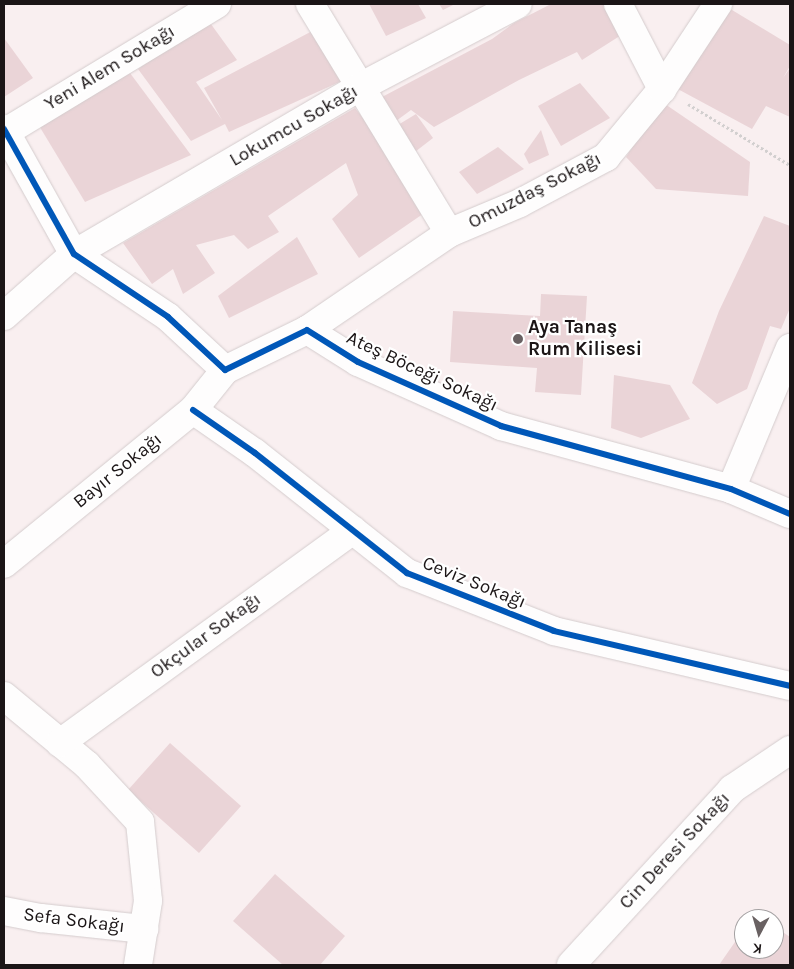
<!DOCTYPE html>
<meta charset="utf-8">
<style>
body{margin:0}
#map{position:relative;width:794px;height:969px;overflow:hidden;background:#f9eff0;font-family:Karla,sans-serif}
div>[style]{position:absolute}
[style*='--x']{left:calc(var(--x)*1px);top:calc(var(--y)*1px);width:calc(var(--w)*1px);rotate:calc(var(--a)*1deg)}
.building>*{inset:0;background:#ead4d7}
.path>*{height:3px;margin-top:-1.5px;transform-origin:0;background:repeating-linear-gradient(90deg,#d2cfcf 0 2.5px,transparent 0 5px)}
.roads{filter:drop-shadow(0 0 1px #d4cccd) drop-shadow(0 0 1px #d4cccd)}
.street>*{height:28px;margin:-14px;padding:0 14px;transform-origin:14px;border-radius:14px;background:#fefdfd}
.cycleway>*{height:6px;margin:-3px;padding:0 3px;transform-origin:3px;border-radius:3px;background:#0057b8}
.dots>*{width:14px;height:14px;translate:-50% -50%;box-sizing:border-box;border:2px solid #fff;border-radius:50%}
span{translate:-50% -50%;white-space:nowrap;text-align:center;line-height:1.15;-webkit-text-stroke:4.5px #fff;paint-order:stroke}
.street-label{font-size:19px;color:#1b1516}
.poi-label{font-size:19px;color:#1b1516;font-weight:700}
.left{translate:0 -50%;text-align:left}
.frame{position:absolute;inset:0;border:5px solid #1b1516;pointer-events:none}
.north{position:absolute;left:734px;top:909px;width:50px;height:50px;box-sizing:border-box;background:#fff;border:1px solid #a4a1a2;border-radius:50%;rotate:186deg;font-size:14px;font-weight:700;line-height:20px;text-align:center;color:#1b1516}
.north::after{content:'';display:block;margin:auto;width:18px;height:22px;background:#696162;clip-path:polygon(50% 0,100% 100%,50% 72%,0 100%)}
</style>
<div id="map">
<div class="building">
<div style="clip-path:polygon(369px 4px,418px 4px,426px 18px,386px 36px)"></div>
<div style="clip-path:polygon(439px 4px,455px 4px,443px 10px)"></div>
<div style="clip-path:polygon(551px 4px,609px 4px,626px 32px,582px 60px,577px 52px,519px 80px,434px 127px,411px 110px,396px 121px,382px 97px,492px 39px,514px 23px)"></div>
<div style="clip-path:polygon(727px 7px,790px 45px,790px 66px,783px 78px,790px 68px,790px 117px,766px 106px,752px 129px,674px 87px)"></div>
<div style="clip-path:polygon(208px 20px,237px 60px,196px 82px,222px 120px,204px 88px,316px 29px,346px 79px,229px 132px,225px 124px,191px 141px,138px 69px)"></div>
<div style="clip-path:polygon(4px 38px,33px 78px,4px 97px)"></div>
<div style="clip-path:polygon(127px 69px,191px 155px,85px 202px,38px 124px)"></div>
<div style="clip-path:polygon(580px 83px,610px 118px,561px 146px,538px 106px)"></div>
<div style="clip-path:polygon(662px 102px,750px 162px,748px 196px,656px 189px,626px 157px)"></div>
<div style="clip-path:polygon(355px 108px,433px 207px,359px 258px,332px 219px,358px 195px,346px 163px,268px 216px,279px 232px,248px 249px,234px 235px,196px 245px,215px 273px,183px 294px,173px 269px,152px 284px,123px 243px)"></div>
<div style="clip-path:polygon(416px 114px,433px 138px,411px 155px,393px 128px)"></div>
<div style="clip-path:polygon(541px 130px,549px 155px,529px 164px,524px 154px)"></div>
<div style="clip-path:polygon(498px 147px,524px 169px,477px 194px,459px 172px)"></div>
<div style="clip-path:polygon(764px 216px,790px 226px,790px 308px,781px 329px,770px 326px,747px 389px,717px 404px,692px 383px,719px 311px)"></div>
<div style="clip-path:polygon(297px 237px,318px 274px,229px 318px,218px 296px)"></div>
<div style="clip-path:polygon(541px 294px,587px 296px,581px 395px,535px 392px,537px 368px,450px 362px,453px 311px,540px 316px)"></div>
<div style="clip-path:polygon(614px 375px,670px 385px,690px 419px,641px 438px,611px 428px)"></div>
<div style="clip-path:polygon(170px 743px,241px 806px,199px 853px,128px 790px)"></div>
<div style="clip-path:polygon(275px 874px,345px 936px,320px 965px,283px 965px,233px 921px)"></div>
<div style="clip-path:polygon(774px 926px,790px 937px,790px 965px,719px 965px,744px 929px,744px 949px,774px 949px)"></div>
</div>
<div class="path">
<div style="--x:688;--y:104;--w:119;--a:30.9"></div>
</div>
<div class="roads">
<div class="street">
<div style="--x:310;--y:4;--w:268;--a:58.7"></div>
<div style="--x:618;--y:4;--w:96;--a:62.6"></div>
<div style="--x:4;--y:129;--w:143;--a:60.8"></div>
<div style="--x:74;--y:254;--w:113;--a:33.8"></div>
<div style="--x:168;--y:317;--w:78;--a:42.9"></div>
<div style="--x:225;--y:370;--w:91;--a:-26"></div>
<div style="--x:307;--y:330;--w:60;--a:32.1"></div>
<div style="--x:358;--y:362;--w:157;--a:24.1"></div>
<div style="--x:501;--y:426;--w:238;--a:15.3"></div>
<div style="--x:731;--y:489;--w:64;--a:23"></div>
<div style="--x:4;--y:133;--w:249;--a:-31.2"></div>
<div style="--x:4;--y:316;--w:94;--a:-41.5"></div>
<div style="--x:74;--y:254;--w:331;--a:-30.3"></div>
<div style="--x:360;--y:87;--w:178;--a:-27.7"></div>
<div style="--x:307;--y:330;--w:172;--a:-34.3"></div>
<div style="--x:449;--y:233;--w:77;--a:-22.9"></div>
<div style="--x:520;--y:203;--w:98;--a:-28.1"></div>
<div style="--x:606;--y:157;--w:88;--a:-50.5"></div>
<div style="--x:662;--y:89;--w:102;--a:-56.6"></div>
<div style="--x:193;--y:410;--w:75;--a:34.7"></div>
<div style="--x:255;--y:453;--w:194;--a:38.3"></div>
<div style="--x:407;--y:573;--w:158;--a:21.5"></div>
<div style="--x:554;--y:631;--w:242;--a:13.1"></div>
<div style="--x:731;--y:489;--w:153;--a:-67.3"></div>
<div style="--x:4;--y:564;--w:244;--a:-39.2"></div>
<div style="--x:193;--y:410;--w:51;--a:-51.3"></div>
<div style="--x:4;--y:696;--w:108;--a:39.7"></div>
<div style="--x:87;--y:765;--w:78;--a:47.1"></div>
<div style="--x:140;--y:822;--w:79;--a:84.2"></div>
<div style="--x:148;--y:901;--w:65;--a:98.9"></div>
<div style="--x:60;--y:743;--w:362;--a:-36"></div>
<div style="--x:4;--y:911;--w:38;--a:11"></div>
<div style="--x:41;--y:918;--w:104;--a:6.1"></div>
<div style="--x:571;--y:965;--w:239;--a:-47.5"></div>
<div style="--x:732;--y:789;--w:70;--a:-33.9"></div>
</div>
</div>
<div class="cycleway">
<div style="--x:4;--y:129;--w:143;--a:60.8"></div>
<div style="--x:74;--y:254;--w:113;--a:33.8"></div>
<div style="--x:168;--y:317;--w:78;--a:42.9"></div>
<div style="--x:225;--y:370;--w:91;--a:-26"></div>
<div style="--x:307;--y:330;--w:60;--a:32.1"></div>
<div style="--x:358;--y:362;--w:157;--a:24.1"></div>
<div style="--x:501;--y:426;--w:238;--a:15.3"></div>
<div style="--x:731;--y:489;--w:64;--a:23"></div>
<div style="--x:193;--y:410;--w:75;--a:34.7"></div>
<div style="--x:255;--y:453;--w:194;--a:38.3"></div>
<div style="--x:407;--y:573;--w:158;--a:21.5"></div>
<div style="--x:554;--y:631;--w:242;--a:13.1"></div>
</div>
<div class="dots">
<div style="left:518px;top:339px;background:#696162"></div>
</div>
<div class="street-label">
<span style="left:110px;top:68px;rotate:-31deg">Yeni Alem Sokağı</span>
<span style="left:294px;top:126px;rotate:-30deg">Lokumcu Sokağı</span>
<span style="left:535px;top:191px;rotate:-27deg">Omuzdaş Sokağı</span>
<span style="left:422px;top:372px;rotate:25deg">Ateş Böceği Sokağı</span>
<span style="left:118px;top:471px;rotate:-39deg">Bayır Sokağı</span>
<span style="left:474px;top:583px;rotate:22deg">Ceviz Sokağı</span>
<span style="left:206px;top:636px;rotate:-36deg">Okçular Sokağı</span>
<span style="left:675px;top:851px;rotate:-47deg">Cin Deresi Sokağı</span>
<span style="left:74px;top:921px;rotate:7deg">Sefa Sokağı</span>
</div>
<div class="poi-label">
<span class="left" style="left:528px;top:339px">Aya Tanaş<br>Rum Kilisesi</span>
</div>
<div class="frame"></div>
<div class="north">K</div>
</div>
